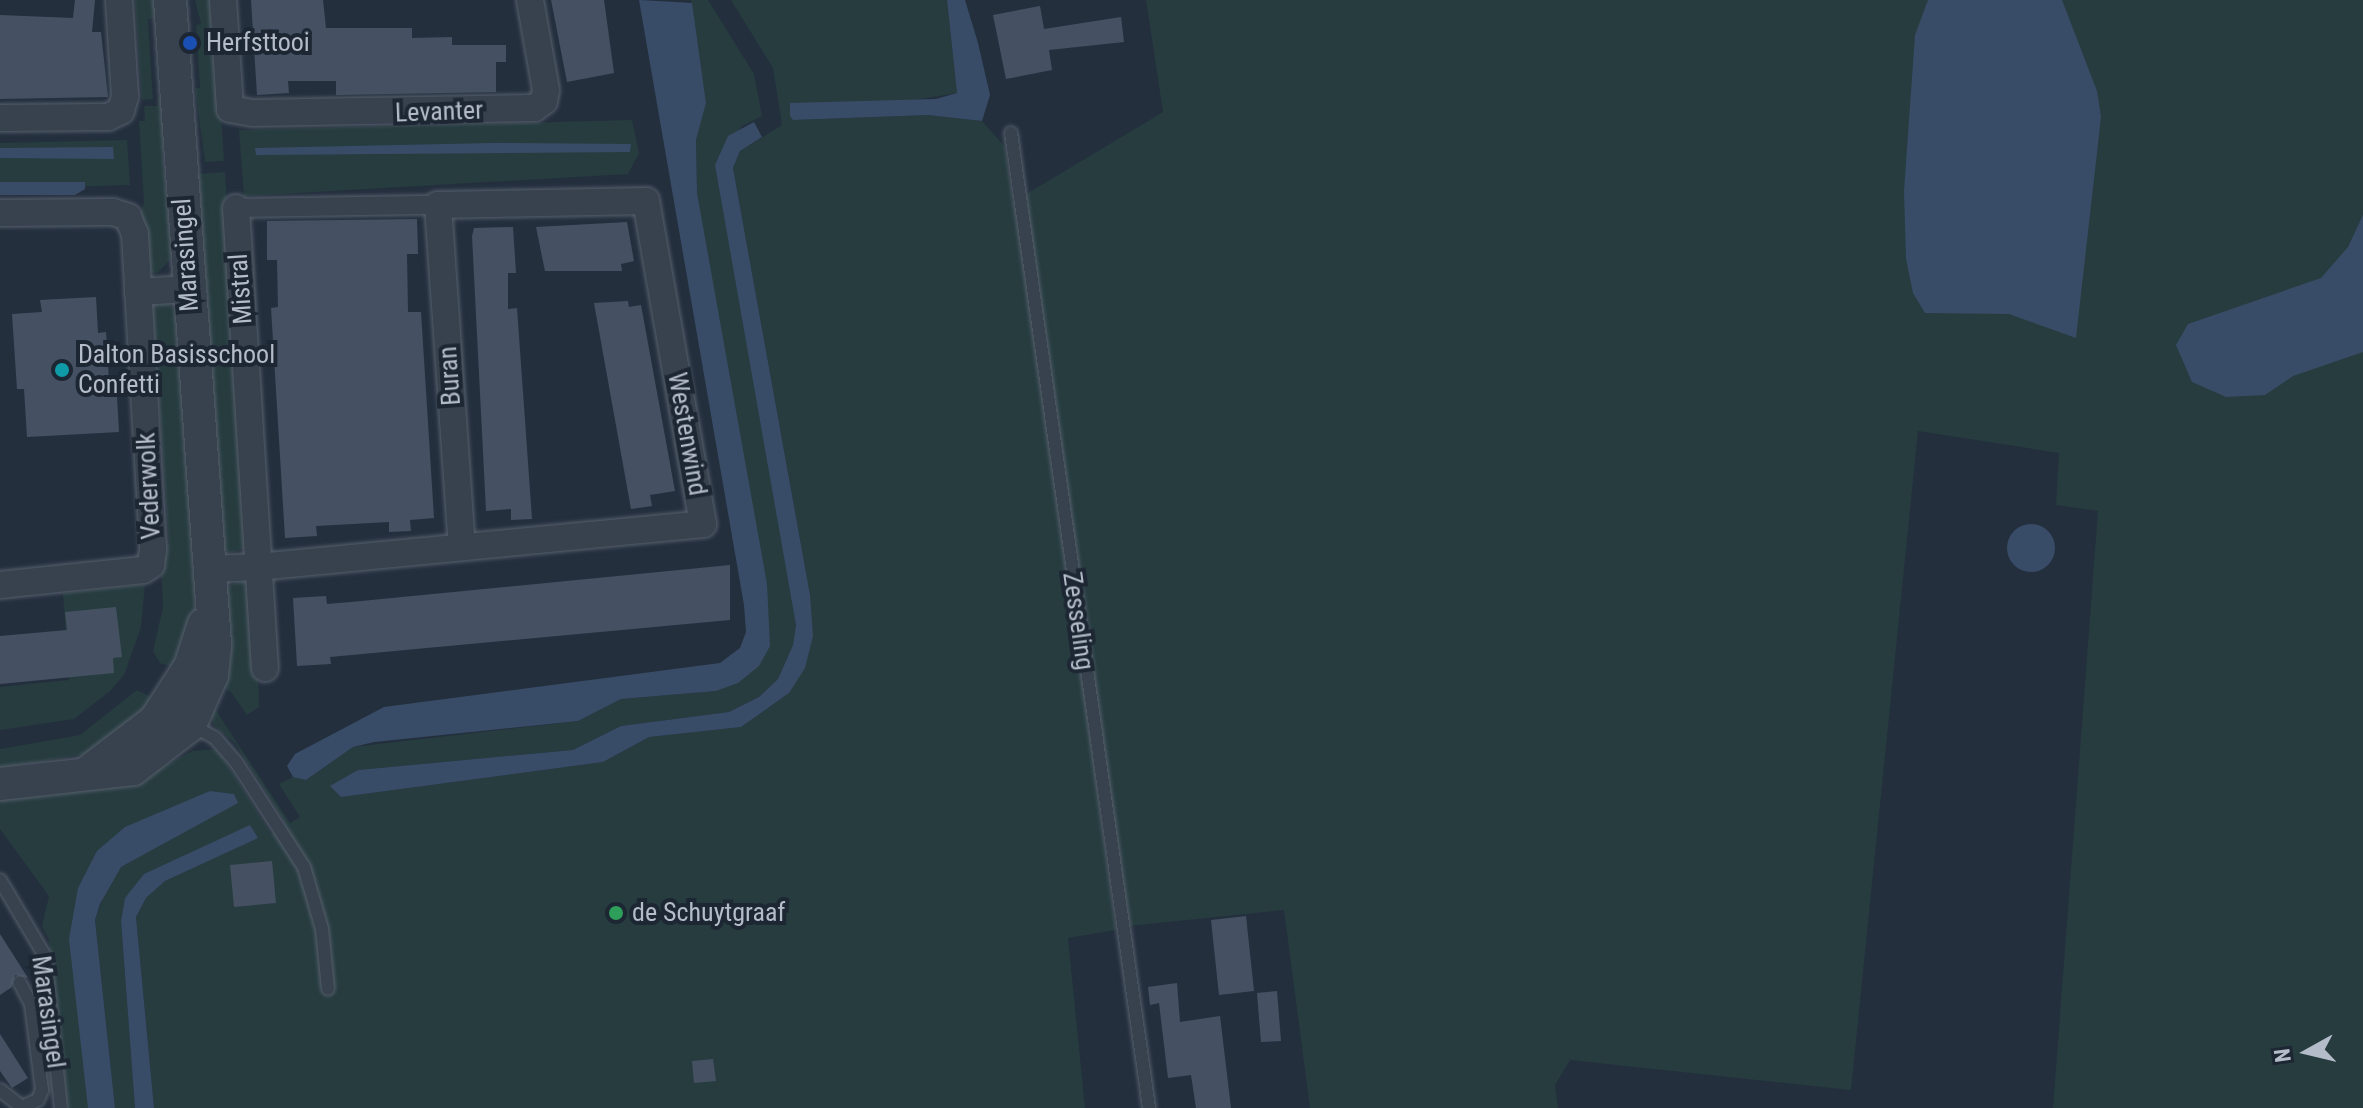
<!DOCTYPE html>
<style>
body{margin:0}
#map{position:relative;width:2363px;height:1108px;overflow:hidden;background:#242f3e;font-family:"Roboto Condensed",sans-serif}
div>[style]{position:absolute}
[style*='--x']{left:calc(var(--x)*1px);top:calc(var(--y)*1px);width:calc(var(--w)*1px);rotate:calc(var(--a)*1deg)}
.green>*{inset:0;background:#263c3f}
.water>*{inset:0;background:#394c67}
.round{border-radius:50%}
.building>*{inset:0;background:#455162}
.roads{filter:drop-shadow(0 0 2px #565f6c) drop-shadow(0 0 2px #565f6c)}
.service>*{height:12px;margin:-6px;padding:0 6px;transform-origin:6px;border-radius:6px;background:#38414e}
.pedestrian>*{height:18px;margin:-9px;padding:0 9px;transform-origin:9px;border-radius:9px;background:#38414e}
.minor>*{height:26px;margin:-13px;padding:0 13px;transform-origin:13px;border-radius:13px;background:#38414e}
.tertiary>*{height:32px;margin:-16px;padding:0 16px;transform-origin:16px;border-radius:16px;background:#38414e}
.dots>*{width:22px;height:22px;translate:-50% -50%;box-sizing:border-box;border:4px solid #1d2633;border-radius:50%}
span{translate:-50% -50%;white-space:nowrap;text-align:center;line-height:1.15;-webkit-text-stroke:8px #1d2633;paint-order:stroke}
.poi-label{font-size:26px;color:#b4bcc9}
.left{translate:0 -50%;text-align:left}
.street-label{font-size:26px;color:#b4bcc9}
.north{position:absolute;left:2267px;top:1012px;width:80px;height:80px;-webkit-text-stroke:6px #1d2633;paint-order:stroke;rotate:262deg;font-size:22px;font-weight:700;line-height:32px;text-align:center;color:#b4bcc9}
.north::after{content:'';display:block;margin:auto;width:28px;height:36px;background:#b4bcc9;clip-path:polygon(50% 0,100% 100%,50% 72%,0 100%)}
</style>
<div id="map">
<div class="green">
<div style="clip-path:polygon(135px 0,159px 0,160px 18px,148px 19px,153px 99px,142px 100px)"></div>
<div style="clip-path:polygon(195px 0,214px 0,224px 161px,205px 162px,195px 88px,200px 88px,196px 25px,201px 24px)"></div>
<div style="clip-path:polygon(691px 0,708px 0,754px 74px,762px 116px,742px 126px,715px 165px,779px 515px,796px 625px,793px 645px,778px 679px,759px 697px,729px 712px,621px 726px,573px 750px,359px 770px,331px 787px,341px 797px,603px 762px,649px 737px,741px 727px,789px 693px,810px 595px,733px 168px,740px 151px,782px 125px,773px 68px,731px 0,947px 0,957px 93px,794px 120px,928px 115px,982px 121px,1005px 147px,1013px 202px,1163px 112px,1146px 0,2363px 0,2363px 1108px,2053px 1108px,2098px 511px,2056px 505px,2059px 453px,1918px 431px,1851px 1090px,1570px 1060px,1555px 1085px,1558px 1108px,1310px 1108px,1284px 910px,1119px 927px,1088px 722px,1116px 930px,1068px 938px,1085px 1108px,154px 1108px,136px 917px,146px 898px,165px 881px,257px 838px,249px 826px,125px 898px,121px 921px,135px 1108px,115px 1108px,95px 920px,111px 877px,121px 867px,237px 803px,233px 794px,210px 791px,97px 851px,88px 1108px,68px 1108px,49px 940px,42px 926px,49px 896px,0 829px,0 794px,156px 771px,192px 751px,218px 749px,271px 834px,286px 825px,235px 743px,213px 725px,211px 703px,290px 823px,300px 817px,279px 784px,295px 776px,306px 780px,353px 747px,578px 721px,621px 699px,716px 691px,759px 666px,697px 193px,696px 140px,706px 103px)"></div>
<div style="clip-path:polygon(165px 95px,163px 163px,174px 256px,157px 273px,146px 272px,139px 217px,144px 202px,139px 121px,145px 121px,144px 106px,158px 106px,158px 97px)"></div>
<div style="clip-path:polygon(632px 120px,639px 153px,628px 174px,244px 196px,239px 130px)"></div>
<div style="clip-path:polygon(127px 140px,130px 185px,0 189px,0 143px)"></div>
<div style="clip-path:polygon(225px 172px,249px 547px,231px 553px,222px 548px,197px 174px)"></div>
<div style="clip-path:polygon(150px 302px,168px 303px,176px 311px,195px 570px,194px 615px,178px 669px,160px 663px,153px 651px,163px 607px,160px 551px,169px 544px,154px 330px,145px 323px)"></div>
<div style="clip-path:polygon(241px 581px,247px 583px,258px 671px,259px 707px,247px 715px,231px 692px,218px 685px,227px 587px)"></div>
<div style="clip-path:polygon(145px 584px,141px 627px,124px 675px,109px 692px,74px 719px,0 730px,0 687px,69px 680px,63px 593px)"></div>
<div style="clip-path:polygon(137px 690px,155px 699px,153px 707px,92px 753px,0 768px,0 749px,80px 735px)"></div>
</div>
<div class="water">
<div style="clip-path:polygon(639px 0,692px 3px,706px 103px,696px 140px,697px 193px,767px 584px,770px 646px,759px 666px,738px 683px,716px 691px,621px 699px,578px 721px,374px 742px,353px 747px,306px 780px,293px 777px,287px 766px,295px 754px,384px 707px,720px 663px,740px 648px,746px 632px,744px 605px)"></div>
<div style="clip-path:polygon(947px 0,965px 0,978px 43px,990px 95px,982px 121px,928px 115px,793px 120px,790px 116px,790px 103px,936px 99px,957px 93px)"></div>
<div style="clip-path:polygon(1928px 0,2062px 0,2097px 91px,2101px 117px,2076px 338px,2009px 314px,1925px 313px,1913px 293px,1906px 259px,1904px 191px,1915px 35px)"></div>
<div style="clip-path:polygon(754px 122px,762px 137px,740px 151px,733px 168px,810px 595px,813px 636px,805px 668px,789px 693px,741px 727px,649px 737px,603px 762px,341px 797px,330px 786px,358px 770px,573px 750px,621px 726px,729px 712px,759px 697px,778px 679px,793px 645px,796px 625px,715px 165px,728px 136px)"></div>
<div style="clip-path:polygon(493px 143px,631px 144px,630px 152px,256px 155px,255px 148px)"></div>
<div style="clip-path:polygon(113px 147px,114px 159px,0 158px,0 148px)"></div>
<div style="clip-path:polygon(0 182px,85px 182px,85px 189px,75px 195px,0 195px)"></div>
<div style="clip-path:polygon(2363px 215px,2363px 352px,2293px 376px,2265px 395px,2226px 397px,2192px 382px,2176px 345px,2188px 324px,2321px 278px,2348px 247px)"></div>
<div class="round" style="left:2007px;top:524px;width:48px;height:48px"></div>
<div style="clip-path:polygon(210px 791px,234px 794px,238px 803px,121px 867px,100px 904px,95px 920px,115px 1108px,88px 1108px,69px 939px,78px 888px,97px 851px,125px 827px)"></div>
<div style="clip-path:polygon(250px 825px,258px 838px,165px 881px,146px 898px,136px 917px,154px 1108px,135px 1108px,121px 921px,125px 898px,144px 874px)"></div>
</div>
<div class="building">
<div style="clip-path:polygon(75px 0,95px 0,92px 32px,101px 32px,108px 97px,0 99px,0 15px,73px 18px)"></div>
<div style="clip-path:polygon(251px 0,323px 0,326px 28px,412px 28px,412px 38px,452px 37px,452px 45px,506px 45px,506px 62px,496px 62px,496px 92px,336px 95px,336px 81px,288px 81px,289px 93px,257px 95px)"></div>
<div style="clip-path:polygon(551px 0,604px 0,614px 73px,567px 82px)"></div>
<div style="clip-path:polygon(1040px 6px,1044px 29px,1121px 17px,1124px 42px,1049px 50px,1052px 70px,1006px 79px,993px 15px)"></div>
<div style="clip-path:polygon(417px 219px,418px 254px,407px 254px,408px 312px,421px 312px,434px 518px,410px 520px,411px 531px,389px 532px,389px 522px,316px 526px,317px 536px,285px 538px,271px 308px,278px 307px,277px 260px,267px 260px,267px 221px)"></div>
<div style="clip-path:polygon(627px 222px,634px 261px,621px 264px,622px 271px,545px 271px,536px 227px)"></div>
<div style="clip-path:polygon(513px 227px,516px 273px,508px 273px,508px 309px,517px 308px,532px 519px,511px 520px,511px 509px,486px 511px,472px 236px,474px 228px)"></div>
<div style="clip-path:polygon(96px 297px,98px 333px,106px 332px,109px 381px,116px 380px,119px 432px,27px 437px,24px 389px,17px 389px,12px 314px,42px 312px,40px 300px)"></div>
<div style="clip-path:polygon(628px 301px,629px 307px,641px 305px,675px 491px,650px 495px,652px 506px,631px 509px,594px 303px)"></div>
<div style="clip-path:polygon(730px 565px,730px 620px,330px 657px,331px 664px,297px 666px,293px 598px,326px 596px,327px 604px,351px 602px)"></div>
<div style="clip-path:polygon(116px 607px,122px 657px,113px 658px,114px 673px,0 684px,0 636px,67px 630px,65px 612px)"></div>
<div style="clip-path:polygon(272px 861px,276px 903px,234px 907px,230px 865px)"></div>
<div style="clip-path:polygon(1246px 916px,1254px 991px,1219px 995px,1211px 920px)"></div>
<div style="clip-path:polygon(0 934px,28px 978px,15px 975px,12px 987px,0 995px)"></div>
<div style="clip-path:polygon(1177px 983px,1180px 1022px,1220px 1016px,1231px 1108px,1196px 1108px,1191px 1075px,1168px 1078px,1159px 1003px,1150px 1005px,1148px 987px)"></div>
<div style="clip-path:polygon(1277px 991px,1281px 1041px,1261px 1042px,1257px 993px)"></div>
<div style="clip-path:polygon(0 1034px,28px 1078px,12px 1088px,0 1071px)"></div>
<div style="clip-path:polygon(713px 1059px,716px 1081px,694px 1083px,692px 1061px)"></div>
</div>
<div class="roads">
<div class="service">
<div style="--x:1011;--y:133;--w:985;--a:81.94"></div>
<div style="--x:191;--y:725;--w:27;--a:28"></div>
<div style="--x:215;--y:738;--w:32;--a:49"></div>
<div style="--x:236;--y:762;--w:125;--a:57.1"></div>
<div style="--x:304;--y:867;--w:65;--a:73.8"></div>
<div style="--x:322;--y:929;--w:60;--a:84.3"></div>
<div style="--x:0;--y:880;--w:88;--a:59.4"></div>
<div style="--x:45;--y:956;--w:153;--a:84"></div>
<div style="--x:0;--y:1090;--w:28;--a:38"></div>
<div style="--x:22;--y:1107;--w:17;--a:-24"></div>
<div style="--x:38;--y:1100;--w:11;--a:-68"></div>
<div style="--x:42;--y:1090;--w:87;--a:-97.3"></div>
<div style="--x:31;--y:1004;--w:24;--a:-118"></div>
</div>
<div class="pedestrian">
<div style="--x:236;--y:208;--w:202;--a:-0.9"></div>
</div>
<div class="minor">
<div style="--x:223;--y:0;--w:109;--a:86.3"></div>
<div style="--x:230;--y:109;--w:23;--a:10"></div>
<div style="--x:253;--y:113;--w:281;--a:-1"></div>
<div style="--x:534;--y:108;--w:12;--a:-35"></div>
<div style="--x:544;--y:101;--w:11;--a:-80"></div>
<div style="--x:546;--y:90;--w:91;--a:-100.1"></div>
<div style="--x:0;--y:118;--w:108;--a:-0.5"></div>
<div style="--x:108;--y:117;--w:14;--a:-25"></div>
<div style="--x:121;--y:111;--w:16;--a:-75"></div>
<div style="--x:125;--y:96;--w:96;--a:-93.6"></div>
<div style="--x:236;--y:208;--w:461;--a:86.4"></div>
<div style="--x:0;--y:213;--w:113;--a:-0.5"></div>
<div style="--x:113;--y:212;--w:16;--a:18"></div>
<div style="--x:128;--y:217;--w:18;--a:68"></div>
<div style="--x:135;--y:234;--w:316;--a:86.7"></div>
<div style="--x:153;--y:549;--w:16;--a:97"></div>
<div style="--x:151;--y:565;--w:9;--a:148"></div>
<div style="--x:143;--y:570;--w:144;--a:174"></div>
<div style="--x:138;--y:292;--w:50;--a:-3.4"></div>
<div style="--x:209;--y:569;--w:49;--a:-2.3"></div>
<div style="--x:258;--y:567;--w:447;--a:-5.5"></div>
<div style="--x:703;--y:524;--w:328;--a:-100"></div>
<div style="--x:646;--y:201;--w:208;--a:178.9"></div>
<div style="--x:438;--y:205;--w:343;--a:86"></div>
</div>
<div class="tertiary">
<div style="--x:88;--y:772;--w:84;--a:-37.3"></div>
<div style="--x:155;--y:721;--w:64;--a:-57.1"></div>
<div style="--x:190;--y:667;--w:45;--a:-72"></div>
<div style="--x:0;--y:784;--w:134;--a:-6.4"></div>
<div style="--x:133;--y:769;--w:72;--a:-37.7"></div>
<div style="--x:190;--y:725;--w:55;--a:-66.3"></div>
<div style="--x:212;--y:675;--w:31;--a:-84"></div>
<div style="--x:215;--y:644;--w:646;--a:-94"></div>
</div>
</div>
<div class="dots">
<div style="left:190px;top:43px;background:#1a4fb4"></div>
<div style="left:62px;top:370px;background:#0f9aa8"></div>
<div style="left:616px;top:913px;background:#2e9e5b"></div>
</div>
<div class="poi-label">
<span class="left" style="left:206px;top:43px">Herfsttooi</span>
<span class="left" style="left:78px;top:370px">Dalton Basisschool<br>Confetti</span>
<span class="left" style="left:632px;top:913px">de Schuytgraaf</span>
</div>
<div class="street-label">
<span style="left:439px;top:112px;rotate:-2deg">Levanter</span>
<span style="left:186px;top:255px;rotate:-94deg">Marasingel</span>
<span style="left:241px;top:289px;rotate:-94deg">Mistral</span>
<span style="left:450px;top:376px;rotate:-94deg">Buran</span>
<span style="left:687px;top:434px;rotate:80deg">Westenwind</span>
<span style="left:149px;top:486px;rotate:-93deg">Vederwolk</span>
<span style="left:1078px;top:621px;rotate:82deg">Zesseling</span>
<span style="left:48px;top:1012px;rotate:82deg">Marasingel</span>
</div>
<div class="north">N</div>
</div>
